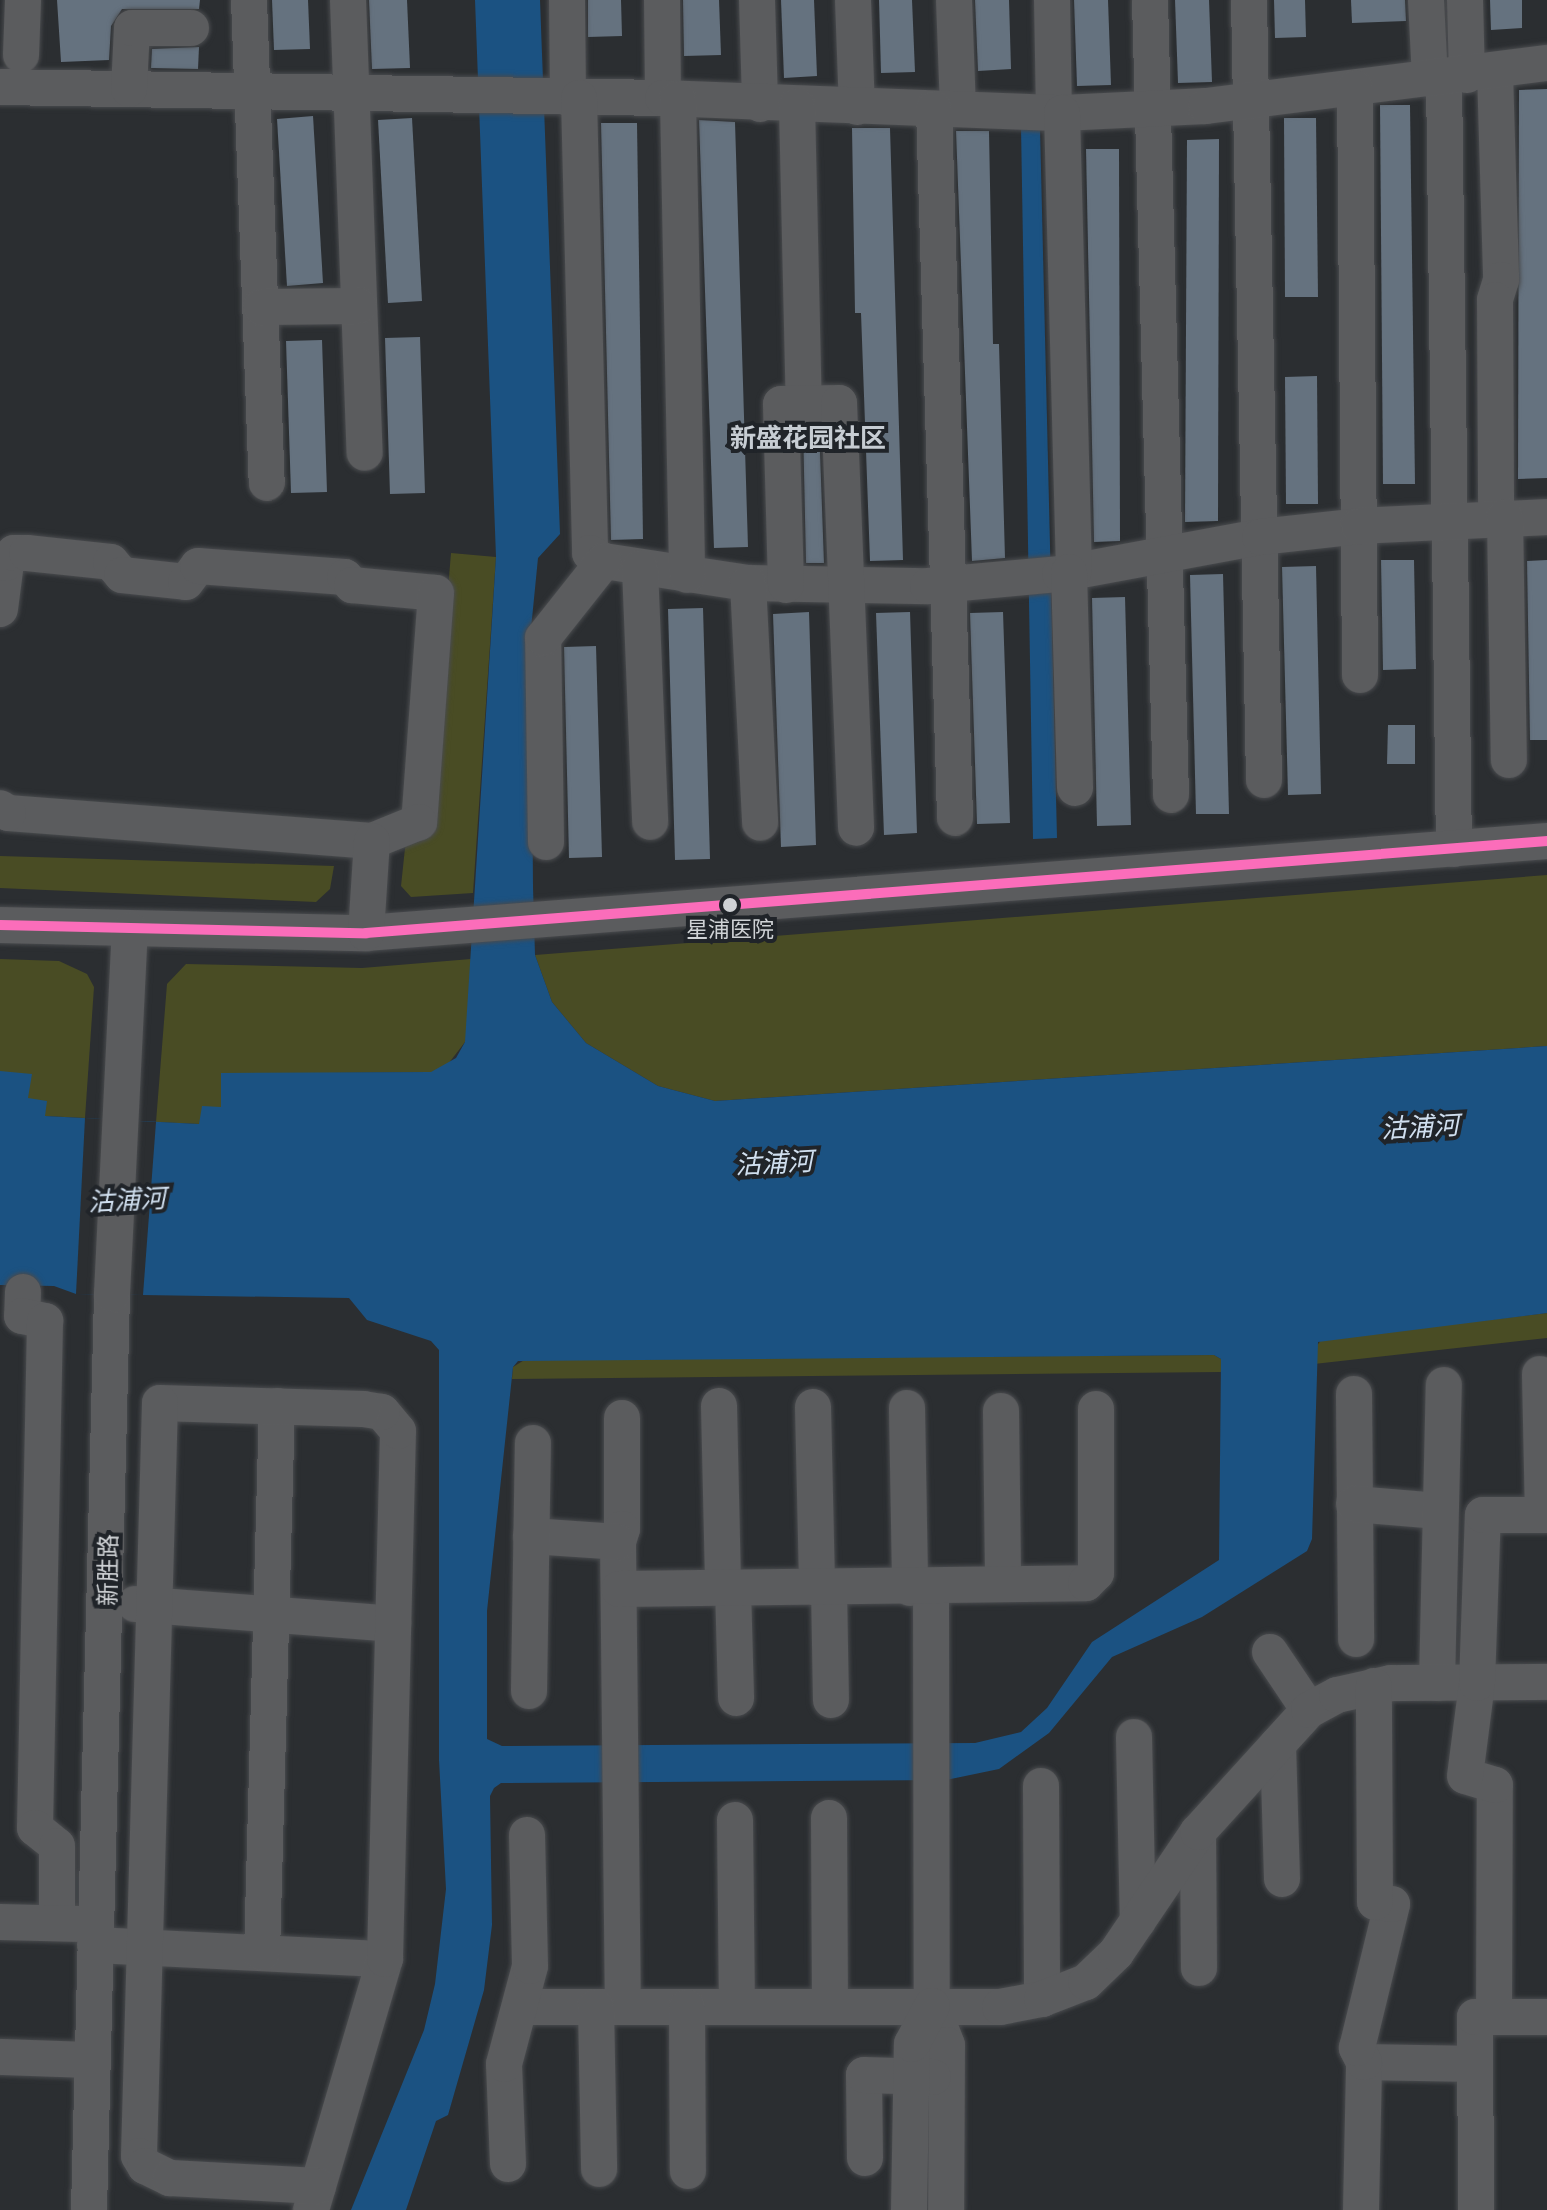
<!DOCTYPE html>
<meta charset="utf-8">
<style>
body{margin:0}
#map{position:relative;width:1547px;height:2210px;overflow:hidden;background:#2b2e31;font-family:Helvetica,"Noto Sans SC",sans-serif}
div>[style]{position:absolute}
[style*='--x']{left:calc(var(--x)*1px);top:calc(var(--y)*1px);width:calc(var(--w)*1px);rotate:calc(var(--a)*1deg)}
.green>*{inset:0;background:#494c24}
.water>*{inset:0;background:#1b5282}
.pier>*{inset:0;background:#2b2e31}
.building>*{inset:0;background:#65727f}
.roads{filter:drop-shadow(0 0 2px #494b4e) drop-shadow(0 0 2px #494b4e)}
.minor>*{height:36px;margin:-18px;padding:0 18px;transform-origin:18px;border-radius:18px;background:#5b5c5e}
.bus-1>*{height:10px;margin:-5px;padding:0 5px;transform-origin:5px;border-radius:5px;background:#fb6dba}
.dots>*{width:22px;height:22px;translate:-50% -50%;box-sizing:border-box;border:4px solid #202429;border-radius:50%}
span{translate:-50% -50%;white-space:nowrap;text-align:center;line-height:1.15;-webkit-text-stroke:8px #202429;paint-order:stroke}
.bus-label{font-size:22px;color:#cfd2d5}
.street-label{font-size:24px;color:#cfd2d5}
.neighbourhood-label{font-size:26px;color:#c7cdd3;font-weight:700}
.water-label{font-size:26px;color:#d0dfef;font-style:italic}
</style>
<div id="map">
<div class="green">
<div style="clip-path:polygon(451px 553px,496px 557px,473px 893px,411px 897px,401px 886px,405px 848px,409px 839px,428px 832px)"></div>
<div style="clip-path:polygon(0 856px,334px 866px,330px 889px,316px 902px,0 888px)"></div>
<div style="clip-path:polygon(1547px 875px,1547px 1046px,715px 1101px,658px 1086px,586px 1043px,552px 1002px,535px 955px)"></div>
<div style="clip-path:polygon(0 959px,59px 961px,87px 974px,94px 987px,85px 1118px,45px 1116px,0 1071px)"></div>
<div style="clip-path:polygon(471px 959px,471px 1023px,465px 1042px,445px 1068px,432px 1072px,221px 1074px,221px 1107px,200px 1124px,156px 1122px,167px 984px,186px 964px,362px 968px)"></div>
<div style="clip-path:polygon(1547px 1313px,1547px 1338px,1314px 1364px,1315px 1348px,1322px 1339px)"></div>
<div style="clip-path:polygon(1214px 1355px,1221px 1359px,1221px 1372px,512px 1379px,513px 1367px,526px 1359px)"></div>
</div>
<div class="water">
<div style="clip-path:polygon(evenodd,475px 0,540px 0,560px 534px,538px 558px,531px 629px,533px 887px,535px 955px,552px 1002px,586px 1043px,658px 1086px,715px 1101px,1547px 1046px,1547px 1313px,1318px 1342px,1312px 1539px,1307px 1551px,1202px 1617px,1112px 1657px,1049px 1733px,999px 1769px,946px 1780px,501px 1783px,494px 1788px,490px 1796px,492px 1925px,484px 1990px,448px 2115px,436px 2121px,406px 2210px,351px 2210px,424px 2030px,435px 1984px,446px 1889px,439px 1760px,439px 1350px,431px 1341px,367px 1320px,349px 1298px,76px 1294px,54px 1286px,0 1285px,0 1071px,32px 1074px,28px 1098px,47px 1101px,45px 1116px,199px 1124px,202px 1106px,221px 1107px,221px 1073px,431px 1072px,456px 1058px,465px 1042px,496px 557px,475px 0,1214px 1355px,1221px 1359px,1219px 1560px,1092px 1642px,1047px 1708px,1021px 1732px,975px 1743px,502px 1746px,487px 1739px,487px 1611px,513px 1367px,518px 1361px,1214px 1355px)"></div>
<div style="clip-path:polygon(1021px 126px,1040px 127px,1057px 838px,1033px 839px)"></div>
</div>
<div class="pier">
<div style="clip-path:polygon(85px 1118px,156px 1122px,143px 1295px,76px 1294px)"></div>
</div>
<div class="building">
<div style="clip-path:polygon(57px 0,200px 0,199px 9px,122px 9px,111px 26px,109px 60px,61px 62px)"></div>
<div style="clip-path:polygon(272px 0,308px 0,310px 49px,274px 50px)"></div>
<div style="clip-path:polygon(369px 0,407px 0,410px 68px,372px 69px)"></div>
<div style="clip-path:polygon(588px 0,621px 0,622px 36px,588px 37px)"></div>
<div style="clip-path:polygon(683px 0,719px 0,721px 55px,684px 56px)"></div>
<div style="clip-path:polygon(781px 0,814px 0,817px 76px,784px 78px)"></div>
<div style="clip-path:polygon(879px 0,912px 0,915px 72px,881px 73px)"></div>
<div style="clip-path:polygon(975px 0,1009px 0,1011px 69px,978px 71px)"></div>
<div style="clip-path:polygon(1074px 0,1108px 0,1111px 85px,1077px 86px)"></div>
<div style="clip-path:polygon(1175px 0,1209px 0,1212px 82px,1178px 83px)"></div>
<div style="clip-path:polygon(1274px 0,1305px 0,1306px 37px,1275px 38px)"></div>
<div style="clip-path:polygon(1351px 0,1405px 0,1406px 21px,1352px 23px)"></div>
<div style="clip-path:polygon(1490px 0,1522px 0,1522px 28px,1491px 30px)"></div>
<div style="clip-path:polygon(199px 47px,198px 69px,151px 68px,152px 49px)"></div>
<div style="clip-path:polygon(1547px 89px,1547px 478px,1518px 479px,1519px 90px)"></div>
<div style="clip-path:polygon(1380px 105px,1410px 105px,1415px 484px,1383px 484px)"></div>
<div style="clip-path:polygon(313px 116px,323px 283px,287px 286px,277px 119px)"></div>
<div style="clip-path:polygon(412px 118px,422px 301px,388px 303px,378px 120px)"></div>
<div style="clip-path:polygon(1284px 118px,1316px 118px,1318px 297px,1285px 297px)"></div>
<div style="clip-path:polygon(699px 120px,735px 122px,748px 547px,714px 548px)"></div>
<div style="clip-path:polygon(601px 123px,637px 123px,643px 539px,611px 540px)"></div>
<div style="clip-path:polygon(852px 128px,890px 128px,903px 560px,870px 561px,861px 313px,855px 313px)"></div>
<div style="clip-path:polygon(956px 131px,989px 131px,993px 344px,999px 344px,1005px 558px,972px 561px)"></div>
<div style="clip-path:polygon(1219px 139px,1218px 521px,1185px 522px,1187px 140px)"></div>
<div style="clip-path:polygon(1086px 149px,1119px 149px,1120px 541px,1094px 542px)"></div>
<div style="clip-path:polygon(420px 337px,425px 493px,390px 494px,385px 338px)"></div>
<div style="clip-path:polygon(322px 340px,327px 492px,291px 493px,286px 341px)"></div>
<div style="clip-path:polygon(1317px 376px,1318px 504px,1286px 504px,1285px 377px)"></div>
<div style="clip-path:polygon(819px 424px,824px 563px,806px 563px,803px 425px)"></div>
<div style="clip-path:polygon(1381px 560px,1414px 560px,1416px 669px,1383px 670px)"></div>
<div style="clip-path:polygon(1547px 560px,1547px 740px,1530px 740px,1527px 561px)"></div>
<div style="clip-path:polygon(1316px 566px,1321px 794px,1288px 795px,1282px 567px)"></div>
<div style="clip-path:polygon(1223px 574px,1229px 814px,1196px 814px,1190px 575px)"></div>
<div style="clip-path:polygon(1125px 597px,1131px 825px,1097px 826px,1092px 598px)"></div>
<div style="clip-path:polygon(703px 608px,710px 859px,675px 860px,668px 609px)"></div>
<div style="clip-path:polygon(809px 612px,816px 845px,781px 847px,773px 614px)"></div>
<div style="clip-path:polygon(910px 612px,917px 833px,884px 835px,876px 613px)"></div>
<div style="clip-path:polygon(1003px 612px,1010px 823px,977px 824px,970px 613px)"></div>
<div style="clip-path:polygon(596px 646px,602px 857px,569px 858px,564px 647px)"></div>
<div style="clip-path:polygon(1388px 725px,1415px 725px,1415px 764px,1387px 764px)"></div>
</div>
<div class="roads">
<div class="minor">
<div style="--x:249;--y:0;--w:483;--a:87.9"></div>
<div style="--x:348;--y:0;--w:453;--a:87.9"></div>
<div style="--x:567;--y:0;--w:98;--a:89.4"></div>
<div style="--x:662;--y:0;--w:98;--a:89.4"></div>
<div style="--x:757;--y:0;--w:104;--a:88.3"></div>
<div style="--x:853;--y:0;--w:107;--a:87.9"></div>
<div style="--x:954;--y:0;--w:109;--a:87.9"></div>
<div style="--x:1052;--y:0;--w:112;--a:89"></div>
<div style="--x:1150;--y:0;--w:795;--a:88.49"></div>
<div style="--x:1249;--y:0;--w:780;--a:88.9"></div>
<div style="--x:1426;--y:0;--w:79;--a:87.1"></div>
<div style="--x:1465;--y:0;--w:75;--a:88.5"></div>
<div style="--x:21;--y:55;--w:55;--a:-87.9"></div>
<div style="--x:1495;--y:72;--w:208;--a:88.3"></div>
<div style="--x:1501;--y:280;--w:21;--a:107"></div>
<div style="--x:1495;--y:300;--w:217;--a:89.7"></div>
<div style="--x:1444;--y:78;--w:771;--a:89.26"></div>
<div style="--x:0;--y:87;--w:663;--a:0.95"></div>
<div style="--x:663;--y:98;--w:399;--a:2.2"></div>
<div style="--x:1062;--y:113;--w:144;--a:-2.8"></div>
<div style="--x:1206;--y:106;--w:344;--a:-7.2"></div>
<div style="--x:1355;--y:88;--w:587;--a:89.51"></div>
<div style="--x:129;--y:89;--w:61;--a:-87.2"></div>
<div style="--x:132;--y:28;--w:59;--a:0"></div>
<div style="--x:579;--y:98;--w:455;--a:88.6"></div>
<div style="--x:590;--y:553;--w:16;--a:30"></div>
<div style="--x:604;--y:561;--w:146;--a:8.7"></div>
<div style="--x:748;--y:583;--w:180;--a:1"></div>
<div style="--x:928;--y:586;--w:133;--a:-5.2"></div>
<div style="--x:1060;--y:574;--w:203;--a:-10.5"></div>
<div style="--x:1260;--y:537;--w:100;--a:-6.3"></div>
<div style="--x:1359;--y:526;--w:188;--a:-2.7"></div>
<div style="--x:678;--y:99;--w:476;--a:88.9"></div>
<div style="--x:797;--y:106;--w:298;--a:88.7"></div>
<div style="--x:934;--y:109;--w:709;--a:88.3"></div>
<div style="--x:1062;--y:113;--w:458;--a:88.5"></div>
<div style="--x:261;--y:307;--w:98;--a:-0.6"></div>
<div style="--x:1505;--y:517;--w:243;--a:89.1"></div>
<div style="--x:640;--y:568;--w:254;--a:87.7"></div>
<div style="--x:1069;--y:572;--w:216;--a:88.4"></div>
<div style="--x:748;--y:583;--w:240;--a:87.1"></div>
<div style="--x:786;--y:585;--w:181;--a:-91.6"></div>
<div style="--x:781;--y:404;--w:58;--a:-1"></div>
<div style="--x:839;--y:403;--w:425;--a:87.7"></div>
<div style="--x:0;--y:609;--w:46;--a:-82.6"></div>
<div style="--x:6;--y:563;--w:13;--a:-51"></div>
<div style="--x:14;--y:553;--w:13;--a:0"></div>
<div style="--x:27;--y:553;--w:84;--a:6.1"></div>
<div style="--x:111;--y:562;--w:17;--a:50"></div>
<div style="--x:122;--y:575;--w:64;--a:6.2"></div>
<div style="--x:186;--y:582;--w:20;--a:-53"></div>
<div style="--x:198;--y:566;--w:147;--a:4.3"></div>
<div style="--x:345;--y:577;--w:11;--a:49"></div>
<div style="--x:352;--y:585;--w:84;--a:5.4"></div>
<div style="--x:436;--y:593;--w:230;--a:94.2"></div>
<div style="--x:419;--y:822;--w:51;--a:158"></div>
<div style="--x:372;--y:841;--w:365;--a:-175.6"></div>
<div style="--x:8;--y:813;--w:9;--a:-148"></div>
<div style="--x:546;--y:842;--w:204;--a:-90.8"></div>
<div style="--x:543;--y:638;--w:98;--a:-51.6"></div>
<div style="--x:0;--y:925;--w:366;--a:1.3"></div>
<div style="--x:366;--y:933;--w:1185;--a:-4.45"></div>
<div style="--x:366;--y:933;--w:92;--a:-86.3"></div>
<div style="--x:23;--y:1292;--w:24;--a:92"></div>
<div style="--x:22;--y:1316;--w:24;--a:12"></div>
<div style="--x:45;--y:1321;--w:507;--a:91.13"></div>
<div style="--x:35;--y:1828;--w:28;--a:39"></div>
<div style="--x:57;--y:1846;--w:77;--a:90"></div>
<div style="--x:1540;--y:1374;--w:141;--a:88.8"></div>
<div style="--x:1354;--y:1394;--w:245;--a:89.5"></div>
<div style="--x:719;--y:1406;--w:182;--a:88.7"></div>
<div style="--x:813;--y:1407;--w:181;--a:88.7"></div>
<div style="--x:907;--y:1408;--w:180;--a:89"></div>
<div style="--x:1001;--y:1411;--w:172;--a:89.3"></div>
<div style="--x:622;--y:1418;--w:111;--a:90"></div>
<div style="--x:622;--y:1529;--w:14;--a:107"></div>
<div style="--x:618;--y:1542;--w:465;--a:89.4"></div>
<div style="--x:1354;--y:1504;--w:85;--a:4.7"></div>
<div style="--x:531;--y:1536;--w:87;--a:3.9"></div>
<div style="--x:733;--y:1588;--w:110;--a:88.4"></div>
<div style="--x:829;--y:1588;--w:112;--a:89"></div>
<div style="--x:931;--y:1588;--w:418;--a:89.9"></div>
<div style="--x:932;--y:2006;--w:42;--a:69"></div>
<div style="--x:947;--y:2045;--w:165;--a:90.3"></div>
<div style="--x:619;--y:1589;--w:467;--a:-0.7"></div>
<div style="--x:1086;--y:1583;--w:14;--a:-45"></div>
<div style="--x:1096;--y:1573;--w:164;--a:-90"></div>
<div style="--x:135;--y:1604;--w:259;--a:4.4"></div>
<div style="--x:1270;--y:1652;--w:70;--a:56.1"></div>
<div style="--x:1437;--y:1683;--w:298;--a:-88.7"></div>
<div style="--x:529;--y:1691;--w:248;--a:-89.1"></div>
<div style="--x:1134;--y:1737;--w:184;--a:88.8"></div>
<div style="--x:1278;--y:1744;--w:135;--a:88.3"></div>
<div style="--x:1041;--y:1786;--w:213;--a:89.7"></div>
<div style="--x:829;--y:1818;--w:189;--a:89.7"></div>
<div style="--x:735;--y:1820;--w:187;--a:89.4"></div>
<div style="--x:1198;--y:1832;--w:136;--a:89.6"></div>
<div style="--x:0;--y:1922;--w:82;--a:1.4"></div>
<div style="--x:95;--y:1945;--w:290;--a:2.8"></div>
<div style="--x:262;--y:1953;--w:547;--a:-88.43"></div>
<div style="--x:520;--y:2007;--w:480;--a:0"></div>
<div style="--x:1000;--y:2007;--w:43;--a:-10.8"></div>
<div style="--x:1042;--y:1999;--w:47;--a:-21.1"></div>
<div style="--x:1086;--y:1982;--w:42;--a:-44"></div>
<div style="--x:1116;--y:1953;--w:146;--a:-55.9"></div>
<div style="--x:1198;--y:1832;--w:165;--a:-47.7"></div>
<div style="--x:1309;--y:1710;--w:32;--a:-28"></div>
<div style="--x:1337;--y:1695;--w:55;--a:-12.5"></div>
<div style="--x:1391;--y:1683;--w:156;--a:-0.4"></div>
<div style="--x:596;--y:2007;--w:162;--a:88.9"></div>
<div style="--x:687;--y:2007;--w:164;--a:89.7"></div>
<div style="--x:1494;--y:2016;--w:231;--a:-89.8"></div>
<div style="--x:1495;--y:1785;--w:31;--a:-163"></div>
<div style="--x:1465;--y:1776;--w:94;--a:-82.6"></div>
<div style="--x:1477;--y:1683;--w:168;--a:-88"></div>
<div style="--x:1483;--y:1515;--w:64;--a:0"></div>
<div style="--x:0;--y:2057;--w:92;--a:1.9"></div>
<div style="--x:1364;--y:2062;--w:110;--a:1"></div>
<div style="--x:865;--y:2158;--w:83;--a:-90.7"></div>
<div style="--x:864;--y:2075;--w:69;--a:1.7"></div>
<div style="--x:508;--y:2164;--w:100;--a:-92.3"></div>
<div style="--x:504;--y:2064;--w:101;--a:-75.1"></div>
<div style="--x:530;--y:1966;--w:131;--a:-91.3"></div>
<div style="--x:89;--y:2210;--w:916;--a:-88.56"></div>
<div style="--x:112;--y:1294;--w:364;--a:-87.2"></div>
<div style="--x:311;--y:2210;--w:262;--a:-73.6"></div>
<div style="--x:385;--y:1959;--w:528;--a:-88.59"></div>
<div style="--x:398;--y:1431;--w:25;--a:-130"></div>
<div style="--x:382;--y:1412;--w:19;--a:-171"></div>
<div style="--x:363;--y:1409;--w:203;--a:-178.3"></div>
<div style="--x:160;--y:1403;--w:753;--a:91.6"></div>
<div style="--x:139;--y:2156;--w:12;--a:59"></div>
<div style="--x:145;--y:2166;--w:28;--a:26"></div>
<div style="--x:170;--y:2178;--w:148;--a:3.1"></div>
<div style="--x:909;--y:2210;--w:166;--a:-89"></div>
<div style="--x:912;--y:2044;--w:43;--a:-62.2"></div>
<div style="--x:1361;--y:2210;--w:148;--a:-88.8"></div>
<div style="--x:1364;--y:2062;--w:16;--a:-117"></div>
<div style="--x:1357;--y:2048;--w:148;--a:-76.3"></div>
<div style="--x:1392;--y:1904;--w:17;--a:-173"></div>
<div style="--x:1375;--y:1902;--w:216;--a:-90.3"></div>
<div style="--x:1476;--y:2210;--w:193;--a:-90.3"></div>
<div style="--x:1475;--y:2017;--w:72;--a:0"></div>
</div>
</div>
<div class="bus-1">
<div style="--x:0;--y:925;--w:366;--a:1.3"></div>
<div style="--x:366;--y:933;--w:1185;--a:-4.45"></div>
</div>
<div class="dots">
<div style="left:730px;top:905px;background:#cfd2d5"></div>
</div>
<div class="bus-label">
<span style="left:730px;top:930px">星浦医院</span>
</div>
<div class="street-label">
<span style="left:108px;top:1570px;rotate:-89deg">新胜路</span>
</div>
<div class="neighbourhood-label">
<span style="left:808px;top:439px">新盛花园社区</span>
</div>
<div class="water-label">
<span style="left:1420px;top:1128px;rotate:-3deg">沽浦河</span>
<span style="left:774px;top:1164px;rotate:-3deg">沽浦河</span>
<span style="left:127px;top:1201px;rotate:-3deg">沽浦河</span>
</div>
</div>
